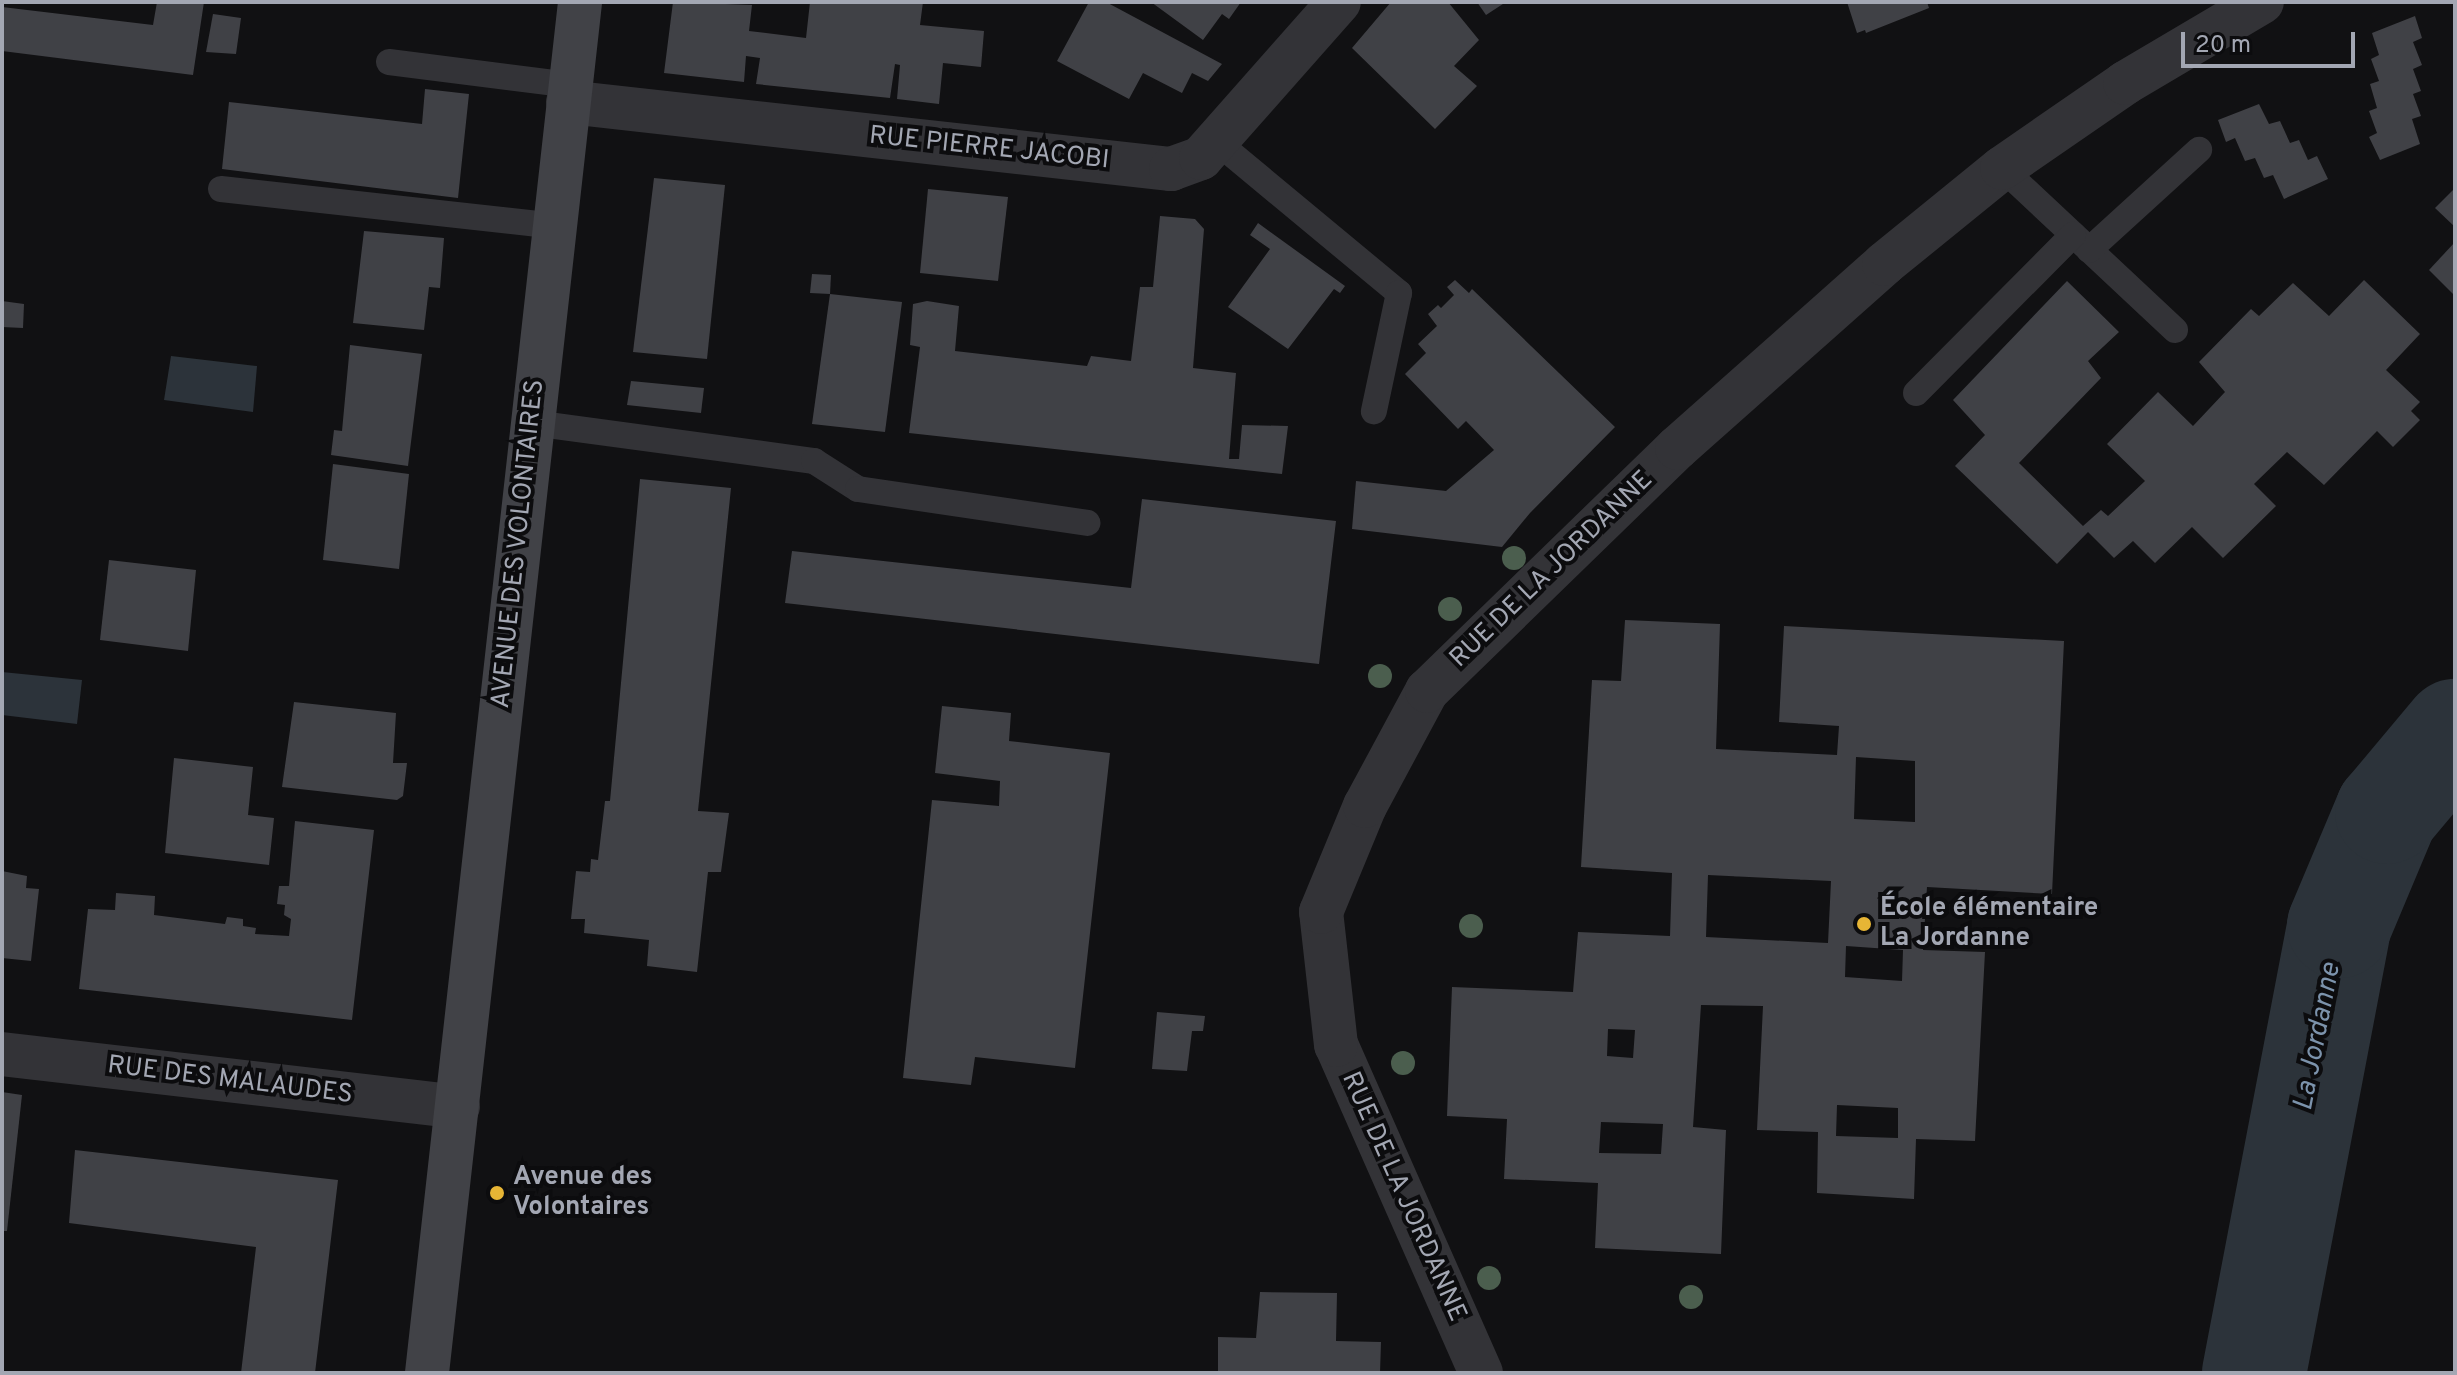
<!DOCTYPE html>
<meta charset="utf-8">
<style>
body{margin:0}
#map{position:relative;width:2457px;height:1375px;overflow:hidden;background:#111113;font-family:Overpass,sans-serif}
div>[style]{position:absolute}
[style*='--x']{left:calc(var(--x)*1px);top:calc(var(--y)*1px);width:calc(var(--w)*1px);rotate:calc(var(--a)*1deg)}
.water>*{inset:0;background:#2c333a}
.river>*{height:104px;margin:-52px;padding:0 52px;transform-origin:52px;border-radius:52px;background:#2c333a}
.building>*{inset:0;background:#404146}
.lane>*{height:26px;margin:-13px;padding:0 13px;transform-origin:13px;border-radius:13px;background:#333337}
.street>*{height:44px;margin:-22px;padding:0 22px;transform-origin:22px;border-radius:22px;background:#333337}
.secondary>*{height:44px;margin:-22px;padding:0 22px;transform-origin:22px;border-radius:22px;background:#414247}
.trees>*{width:24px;height:24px;margin:-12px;border-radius:50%;background:#4b5e4e}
.dots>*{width:22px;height:22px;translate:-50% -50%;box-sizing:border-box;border:4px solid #0c0c0e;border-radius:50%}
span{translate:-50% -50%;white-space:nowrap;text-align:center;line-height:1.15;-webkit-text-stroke:8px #0c0c0e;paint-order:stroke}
.street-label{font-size:26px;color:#a3a7b3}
.poi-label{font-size:26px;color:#a3a7b3;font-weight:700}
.left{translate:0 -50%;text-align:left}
.water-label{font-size:28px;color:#7c93ac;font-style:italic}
.frame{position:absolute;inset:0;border:4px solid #a3a7b3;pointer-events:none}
.scale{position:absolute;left:2181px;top:32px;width:174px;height:36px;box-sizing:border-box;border:4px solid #a3a7b3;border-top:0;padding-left:10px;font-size:24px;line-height:28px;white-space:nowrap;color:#a3a7b3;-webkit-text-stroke:6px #0c0c0e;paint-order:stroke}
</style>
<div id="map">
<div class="water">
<div style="clip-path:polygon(171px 356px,257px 366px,253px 412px,164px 400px)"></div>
<div style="clip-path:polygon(2px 672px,82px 680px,77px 724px,2px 715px)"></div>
</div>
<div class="river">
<div style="--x:2254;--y:1373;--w:455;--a:-79.2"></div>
<div style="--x:2339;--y:926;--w:124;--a:-67.2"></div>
<div style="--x:2387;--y:812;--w:106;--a:-50"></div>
</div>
<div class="building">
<div style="clip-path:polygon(157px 2px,204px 2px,193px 75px,2px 51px,2px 7px,153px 25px)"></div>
<div style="clip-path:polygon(673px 2px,752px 5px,749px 31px,806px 38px,810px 2px,923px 2px,920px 25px,984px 31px,981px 67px,943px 63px,939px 104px,897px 99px,900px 65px,895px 64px,890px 98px,756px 84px,760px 58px,746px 56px,744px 82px,664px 73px)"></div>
<div style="clip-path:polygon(1089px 2px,1106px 2px,1222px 64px,1208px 81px,1192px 73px,1182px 93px,1143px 73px,1129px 99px,1057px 61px)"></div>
<div style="clip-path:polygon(1151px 2px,1241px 2px,1229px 19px,1222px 14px,1203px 40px)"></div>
<div style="clip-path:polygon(1391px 2px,1448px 2px,1479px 40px,1454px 66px,1477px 86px,1435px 129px,1352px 48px)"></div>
<div style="clip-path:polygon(1477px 2px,1506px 2px,1486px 15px)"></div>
<div style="clip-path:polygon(1847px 2px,1927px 2px,1929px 8px,1866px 33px,1865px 30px,1857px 33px)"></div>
<div style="clip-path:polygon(213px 14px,241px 18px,236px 54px,206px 52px)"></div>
<div style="clip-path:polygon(2415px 16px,2422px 38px,2413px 42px,2422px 65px,2413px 69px,2421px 91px,2413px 94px,2421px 116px,2412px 119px,2420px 144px,2380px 160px,2369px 137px,2377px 133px,2369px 111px,2377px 108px,2370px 84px,2379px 81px,2371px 59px,2379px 55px,2372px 33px)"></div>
<div style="clip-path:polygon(425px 89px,469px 94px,458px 198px,222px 169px,229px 102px,422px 124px)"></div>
<div style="clip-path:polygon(2259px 104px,2269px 124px,2280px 121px,2290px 143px,2299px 140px,2308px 160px,2317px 156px,2328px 179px,2284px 199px,2273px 175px,2264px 178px,2255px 158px,2245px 161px,2235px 138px,2226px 142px,2218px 120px)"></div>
<div style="clip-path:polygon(654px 178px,725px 185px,707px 359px,633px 352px)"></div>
<div style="clip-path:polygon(2455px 188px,2455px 227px,2435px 208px)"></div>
<div style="clip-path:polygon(928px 189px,1008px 197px,998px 281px,920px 273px)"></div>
<div style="clip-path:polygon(1160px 216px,1195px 219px,1204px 229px,1193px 368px,1236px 373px,1229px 459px,1239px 459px,1242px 425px,1288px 426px,1282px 474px,909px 433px,920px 347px,910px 345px,913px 304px,927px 301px,959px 306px,955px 351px,1087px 366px,1091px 356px,1131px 361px,1140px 287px,1153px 287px)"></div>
<div style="clip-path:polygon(1258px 223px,1345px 286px,1340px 293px,1334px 289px,1288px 349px,1228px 307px,1270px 249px,1250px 235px)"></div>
<div style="clip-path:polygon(364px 231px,444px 238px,440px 288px,429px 287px,424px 330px,353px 323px)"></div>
<div style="clip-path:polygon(2455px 242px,2455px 296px,2429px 270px)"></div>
<div style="clip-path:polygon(812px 274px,831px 275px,830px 294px,810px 293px)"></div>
<div style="clip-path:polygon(1455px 280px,1469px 293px,1472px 289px,1615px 427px,1530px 513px,1502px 547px,1352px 529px,1356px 481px,1446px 491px,1494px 450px,1466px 421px,1458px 429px,1405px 374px,1426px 353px,1418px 344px,1437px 326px,1428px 314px,1438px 305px,1441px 308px,1454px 295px,1447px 287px)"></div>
<div style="clip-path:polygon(2364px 280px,2420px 334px,2386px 370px,2420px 402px,2411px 411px,2420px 420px,2393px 447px,2377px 431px,2324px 485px,2287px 452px,2254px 484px,2276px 506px,2223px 558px,2192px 527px,2155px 563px,2133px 541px,2114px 558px,2088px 532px,2057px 564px,1955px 466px,1985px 435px,1953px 400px,2067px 281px,2119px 332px,2088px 361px,2101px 378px,2019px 463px,2083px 526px,2101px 510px,2108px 516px,2145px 481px,2107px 444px,2158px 392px,2193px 426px,2225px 392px,2199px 362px,2251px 309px,2259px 316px,2293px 283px,2329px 316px)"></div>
<div style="clip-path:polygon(830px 294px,902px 302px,885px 432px,812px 424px)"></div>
<div style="clip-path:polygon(2px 301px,24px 304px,23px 328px,2px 327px)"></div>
<div style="clip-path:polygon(350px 345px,422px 354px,408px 466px,331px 455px,334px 430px,342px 431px)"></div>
<div style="clip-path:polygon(631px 381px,704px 388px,701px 413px,627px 405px)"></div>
<div style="clip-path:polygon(333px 464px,409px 474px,399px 569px,323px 560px)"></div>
<div style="clip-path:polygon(640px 479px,731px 488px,698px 811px,729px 813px,721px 872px,708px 872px,697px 972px,647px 966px,649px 940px,584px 933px,585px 919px,571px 919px,576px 871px,590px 872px,591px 859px,598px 860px,605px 801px,610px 801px)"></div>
<div style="clip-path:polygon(1142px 499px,1336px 521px,1319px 664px,785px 603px,792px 551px,1131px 588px)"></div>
<div style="clip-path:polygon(109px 560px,196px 570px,188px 651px,100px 640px)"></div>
<div style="clip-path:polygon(evenodd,1625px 620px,1720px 624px,1716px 749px,1837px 755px,1839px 726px,1779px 722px,1784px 626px,2064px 641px,2052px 894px,1927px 887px,1923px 950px,1985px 952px,1975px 1141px,1916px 1139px,1914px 1199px,1817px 1193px,1818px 1132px,1757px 1130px,1763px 1006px,1701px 1005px,1693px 1127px,1726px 1130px,1721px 1254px,1595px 1248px,1598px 1183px,1504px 1179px,1507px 1119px,1447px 1116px,1452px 987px,1573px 992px,1578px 932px,1670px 936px,1672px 873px,1581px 867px,1592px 680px,1621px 681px,1625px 620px,1856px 757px,1915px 761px,1915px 822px,1854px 819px,1856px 757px,1625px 620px,1708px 875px,1831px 881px,1828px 943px,1706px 937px,1708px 875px,1625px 620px,1846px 946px,1903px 950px,1902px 981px,1845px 977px,1846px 946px,1625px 620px,1608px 1029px,1635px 1030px,1633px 1058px,1607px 1056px,1608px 1029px,1625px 620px,1837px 1105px,1898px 1108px,1898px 1138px,1836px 1136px,1837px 1105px,1625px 620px,1601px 1122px,1663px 1124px,1661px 1154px,1599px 1153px,1601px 1122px)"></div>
<div style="clip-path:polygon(294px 702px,396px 713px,393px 763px,407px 763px,403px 796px,397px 800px,282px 787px)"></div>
<div style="clip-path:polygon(942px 706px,1011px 713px,1009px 741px,1110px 753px,1075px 1068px,975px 1057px,971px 1085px,903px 1078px,932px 800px,999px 806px,1000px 781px,935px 773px)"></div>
<div style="clip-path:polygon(174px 758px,253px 767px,248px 815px,274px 818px,269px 865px,165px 853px)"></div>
<div style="clip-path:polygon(295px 821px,374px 830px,352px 1020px,79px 989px,88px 909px,115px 910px,116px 893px,155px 896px,154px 915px,225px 924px,227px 917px,243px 919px,243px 926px,256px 928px,255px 934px,289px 936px,291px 919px,284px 915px,285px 905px,277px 904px,279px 886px,289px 886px)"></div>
<div style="clip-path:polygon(2px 871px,27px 876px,26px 888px,39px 889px,31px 961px,2px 958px)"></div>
<div style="clip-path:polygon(1157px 1012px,1205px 1016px,1203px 1031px,1192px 1031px,1187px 1071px,1152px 1069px)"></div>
<div style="clip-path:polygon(2px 1092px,22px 1095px,7px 1231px,2px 1231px)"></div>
<div style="clip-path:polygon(75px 1150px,338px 1180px,315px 1373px,241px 1373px,256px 1247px,69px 1223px)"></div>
<div style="clip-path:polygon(1260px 1292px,1337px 1293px,1336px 1341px,1381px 1342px,1380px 1373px,1218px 1373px,1218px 1337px,1256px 1338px)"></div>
</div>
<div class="lane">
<div style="--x:389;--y:62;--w:182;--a:7.2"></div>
<div style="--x:1216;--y:141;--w:238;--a:39.7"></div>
<div style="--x:1399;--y:293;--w:121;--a:102"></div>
<div style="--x:2002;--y:168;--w:237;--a:43.1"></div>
<div style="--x:221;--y:189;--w:335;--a:6.3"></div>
<div style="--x:2089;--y:250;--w:149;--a:-42.3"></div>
<div style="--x:1916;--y:393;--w:223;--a:-45.2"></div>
<div style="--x:533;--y:423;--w:284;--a:7.7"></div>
<div style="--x:814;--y:461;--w:52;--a:32.5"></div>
<div style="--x:858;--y:489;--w:232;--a:8.4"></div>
</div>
<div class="street">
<div style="--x:568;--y:102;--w:607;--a:6.34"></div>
<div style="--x:1171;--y:169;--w:32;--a:-20"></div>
<div style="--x:1201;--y:158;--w:208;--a:-48.5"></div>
<div style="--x:2;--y:1054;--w:459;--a:6.6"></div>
<div style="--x:1481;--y:1373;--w:359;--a:-113.8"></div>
<div style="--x:1336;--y:1045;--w:134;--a:-96.4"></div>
<div style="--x:1321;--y:912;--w:115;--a:-67.5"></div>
<div style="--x:1365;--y:806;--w:131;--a:-61.7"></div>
<div style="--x:1427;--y:691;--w:349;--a:-44.2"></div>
<div style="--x:1677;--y:448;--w:277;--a:-41.6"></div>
<div style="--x:1884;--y:264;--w:152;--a:-39.1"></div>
<div style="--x:2002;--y:168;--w:150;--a:-34.6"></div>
<div style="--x:2125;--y:83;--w:159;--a:-30.6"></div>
</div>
<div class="secondary">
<div style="--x:427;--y:1373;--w:1380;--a:-83.63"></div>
</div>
<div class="trees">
<div style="left:1514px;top:558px"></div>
<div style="left:1450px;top:609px"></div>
<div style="left:1380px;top:676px"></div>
<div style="left:1471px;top:926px"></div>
<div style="left:1403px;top:1063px"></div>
<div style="left:1489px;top:1278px"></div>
<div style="left:1691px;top:1297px"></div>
</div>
<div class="dots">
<div style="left:1864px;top:924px;background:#e7b535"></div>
<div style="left:497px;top:1193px;background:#e7b535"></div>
</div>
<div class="street-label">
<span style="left:989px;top:149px;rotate:6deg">RUE PIERRE JACOBI</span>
<span style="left:519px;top:544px;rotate:-84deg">AVENUE DES VOLONTAIRES</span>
<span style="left:1552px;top:570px;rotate:-44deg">RUE DE LA JORDANNE</span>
<span style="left:230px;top:1081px;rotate:7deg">RUE DES MALAUDES</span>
<span style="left:1403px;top:1197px;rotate:66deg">RUE DE LA JORDANNE</span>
</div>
<div class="poi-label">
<span class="left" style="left:1880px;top:924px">École élémentaire<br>La Jordanne</span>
<span class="left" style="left:513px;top:1193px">Avenue des<br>Volontaires</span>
</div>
<div class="water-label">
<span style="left:2318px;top:1037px;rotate:-79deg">La Jordanne</span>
</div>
<div class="frame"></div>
<div class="scale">20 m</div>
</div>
